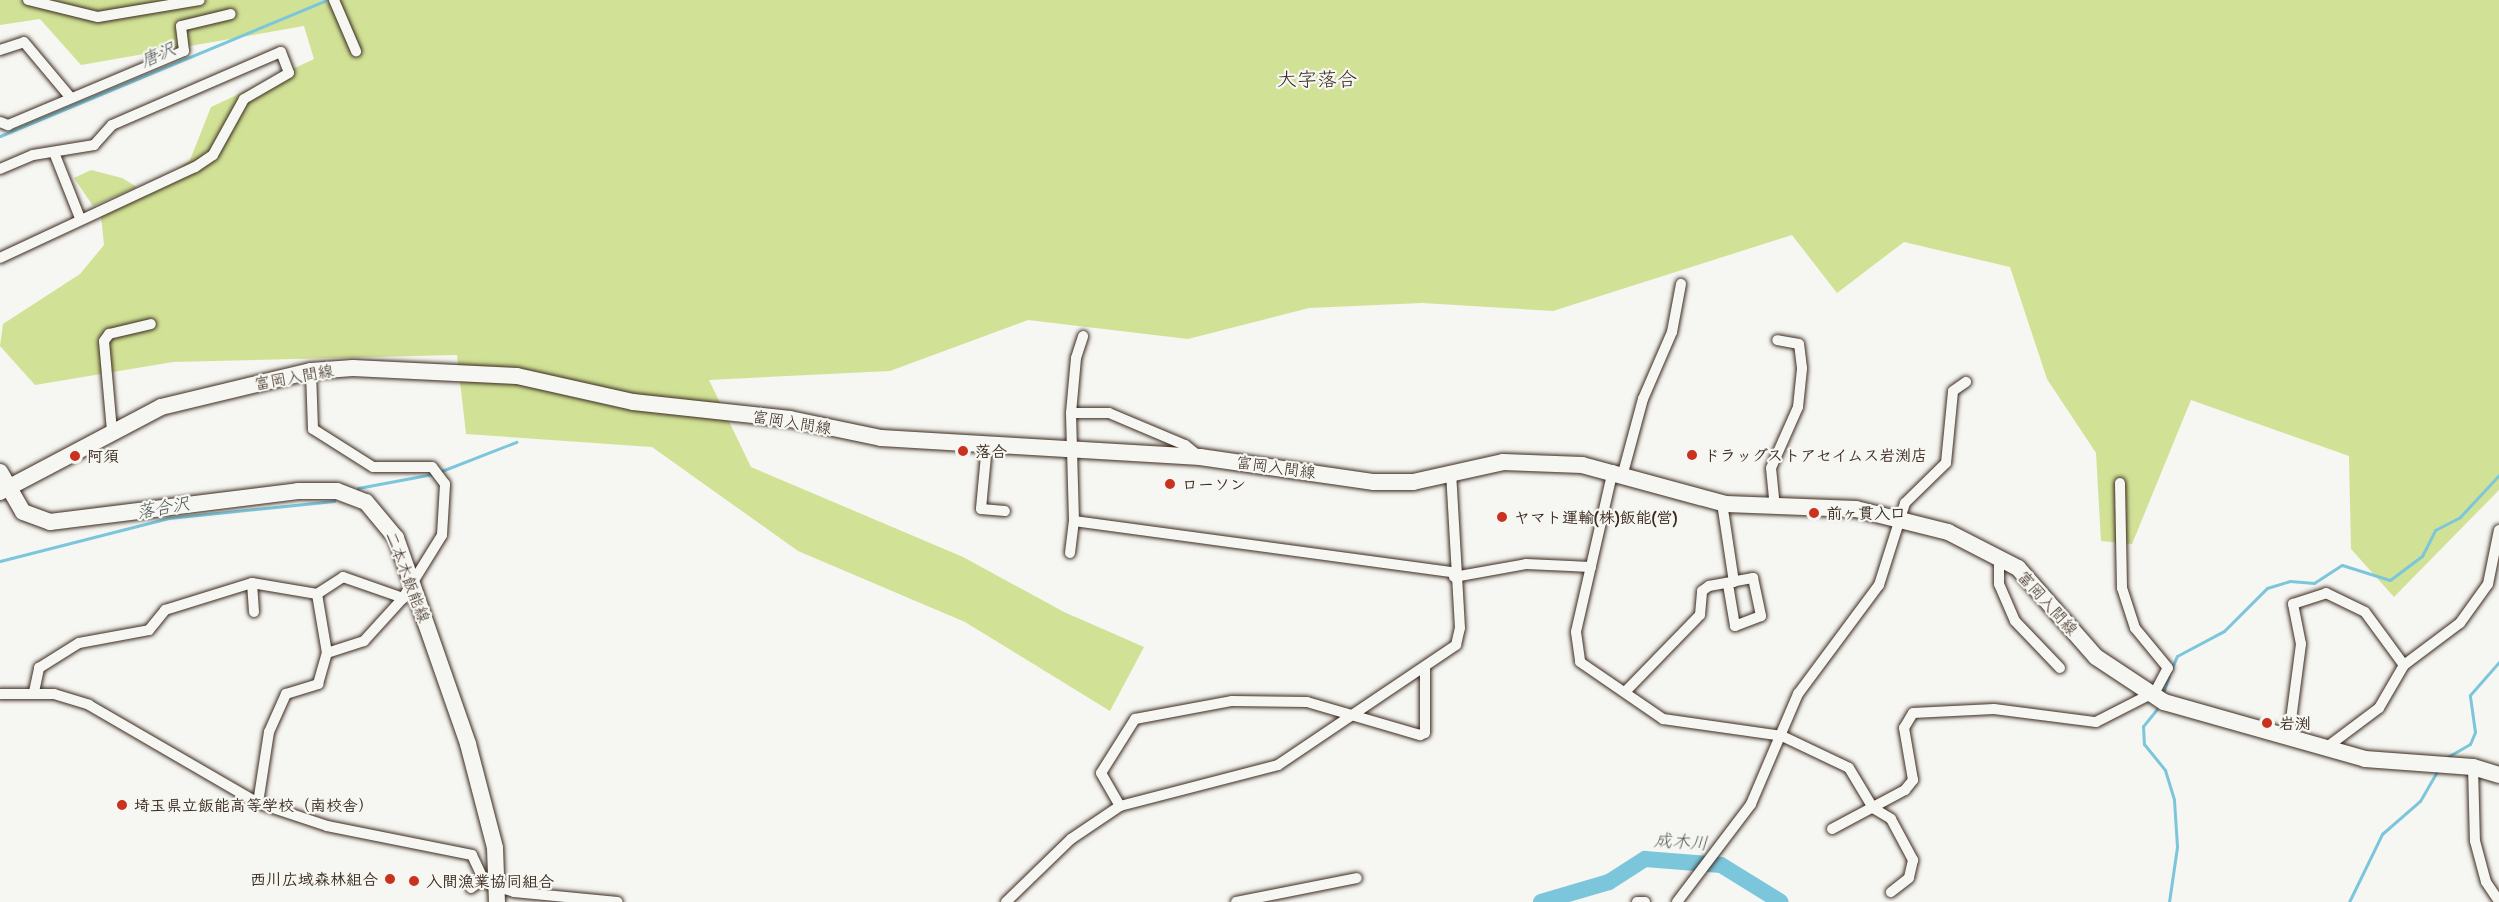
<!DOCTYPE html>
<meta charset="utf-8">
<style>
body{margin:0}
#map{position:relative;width:2499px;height:902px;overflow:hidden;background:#f6f6f2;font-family:Delius,"Klee One",sans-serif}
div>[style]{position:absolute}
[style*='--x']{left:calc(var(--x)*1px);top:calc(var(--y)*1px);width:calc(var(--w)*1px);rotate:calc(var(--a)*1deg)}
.green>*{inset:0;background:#d1e296}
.stream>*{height:3px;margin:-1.5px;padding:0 1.5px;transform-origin:1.5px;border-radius:1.5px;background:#7cc6dc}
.river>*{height:16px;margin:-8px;padding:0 8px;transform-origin:8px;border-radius:8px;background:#7cc6dc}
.roads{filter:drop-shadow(0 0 2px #3b2a1e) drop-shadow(0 0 2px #3b2a1e)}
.minor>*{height:10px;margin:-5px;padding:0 5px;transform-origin:5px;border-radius:5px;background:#f6f6f2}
.secondary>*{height:16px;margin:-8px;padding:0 8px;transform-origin:8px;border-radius:8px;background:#f6f6f2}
.dots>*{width:16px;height:16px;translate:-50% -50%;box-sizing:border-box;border:3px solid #f6f6f2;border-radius:50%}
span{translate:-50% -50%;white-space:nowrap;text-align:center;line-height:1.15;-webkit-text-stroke:4.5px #f6f6f2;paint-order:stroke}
.street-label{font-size:16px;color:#3b2a1e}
.poi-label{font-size:16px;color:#3b2a1e;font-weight:700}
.left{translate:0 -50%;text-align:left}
.right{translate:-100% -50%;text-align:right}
.water-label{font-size:18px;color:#4e5957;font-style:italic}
.quarter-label{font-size:20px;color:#3b2a1e}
</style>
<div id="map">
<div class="green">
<div style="clip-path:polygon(0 0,2499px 0,2499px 490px,2394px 597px,2351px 549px,2349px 456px,2191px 400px,2132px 544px,2101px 541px,2096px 453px,2047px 379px,2010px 267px,1904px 242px,1837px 293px,1792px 235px,1553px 311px,1422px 303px,1309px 308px,1188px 339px,1028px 320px,890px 371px,709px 380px,751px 467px,963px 557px,1064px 612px,1144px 647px,1110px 711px,965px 622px,798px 551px,652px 447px,466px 434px,457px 355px,173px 362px,35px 385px,0 346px,3px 324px,80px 274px,104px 245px,101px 216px,143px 196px,190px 160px,211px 107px,314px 59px,304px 26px,81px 65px,40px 19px,0 25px)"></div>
<div style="clip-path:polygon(91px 170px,122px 178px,137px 187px,93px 206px,74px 178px)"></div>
</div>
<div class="stream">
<div style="--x:0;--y:136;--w:353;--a:-22.6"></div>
<div style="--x:439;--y:472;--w:83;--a:-21.3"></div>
<div style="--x:358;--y:488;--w:76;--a:-10.6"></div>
<div style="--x:0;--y:561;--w:174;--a:-14.3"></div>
<div style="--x:169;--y:518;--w:166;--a:-5.9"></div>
<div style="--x:2171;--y:670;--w:15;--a:-67"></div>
<div style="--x:2177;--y:656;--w:53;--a:-28"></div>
<div style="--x:2224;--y:631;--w:61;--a:-45"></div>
<div style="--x:2267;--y:588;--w:24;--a:-17"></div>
<div style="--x:2290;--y:581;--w:24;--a:5"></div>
<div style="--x:2314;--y:583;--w:33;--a:-33"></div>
<div style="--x:2342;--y:565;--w:50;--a:17.4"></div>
<div style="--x:2390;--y:580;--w:40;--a:-37"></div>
<div style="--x:2422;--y:556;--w:29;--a:-63"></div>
<div style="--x:2435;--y:530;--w:28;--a:-27"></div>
<div style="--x:2460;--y:517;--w:57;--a:-47.1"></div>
<div style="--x:2163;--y:693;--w:18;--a:-71"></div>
<div style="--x:2157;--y:709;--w:22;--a:129"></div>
<div style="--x:2143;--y:726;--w:18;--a:87"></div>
<div style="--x:2144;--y:744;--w:33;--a:51"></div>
<div style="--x:2165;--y:770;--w:31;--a:73"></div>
<div style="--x:2174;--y:800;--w:47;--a:86.3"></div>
<div style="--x:2177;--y:847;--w:56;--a:98.3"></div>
<div style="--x:2444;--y:759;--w:30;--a:-30"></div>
<div style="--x:2470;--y:744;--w:13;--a:-67"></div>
<div style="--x:2475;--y:732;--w:37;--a:-98"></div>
<div style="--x:2470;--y:695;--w:44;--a:-48.7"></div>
<div style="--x:2349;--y:902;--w:76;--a:-64.1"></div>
<div style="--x:2382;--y:834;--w:50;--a:-41"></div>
<div style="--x:2420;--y:801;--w:36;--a:-60"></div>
</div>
<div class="river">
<div style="--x:1541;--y:902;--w:71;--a:-16.4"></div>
<div style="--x:1609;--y:882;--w:43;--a:-32.6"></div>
<div style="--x:1645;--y:859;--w:76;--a:4.5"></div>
<div style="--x:1721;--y:865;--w:70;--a:31.7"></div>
</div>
<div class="roads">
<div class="minor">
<div style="--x:28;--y:0;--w:72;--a:13.7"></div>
<div style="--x:98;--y:17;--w:103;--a:-9.5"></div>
<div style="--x:334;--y:0;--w:56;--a:66.7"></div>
<div style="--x:0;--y:50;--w:25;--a:-18"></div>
<div style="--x:24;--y:42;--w:73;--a:50"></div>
<div style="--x:0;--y:122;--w:9;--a:21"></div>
<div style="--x:8;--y:125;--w:191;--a:-22.8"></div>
<div style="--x:184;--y:51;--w:25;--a:-97"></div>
<div style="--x:181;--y:26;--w:51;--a:-13.5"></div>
<div style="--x:55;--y:155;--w:68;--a:68.4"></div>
<div style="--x:0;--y:169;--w:36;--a:-23"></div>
<div style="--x:33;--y:155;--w:62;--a:-9.3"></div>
<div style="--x:94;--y:145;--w:27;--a:-48"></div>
<div style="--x:112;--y:125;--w:184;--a:-23.4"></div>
<div style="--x:281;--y:52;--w:22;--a:69"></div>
<div style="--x:289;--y:73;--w:52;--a:150"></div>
<div style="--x:244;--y:99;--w:64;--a:119"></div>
<div style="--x:213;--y:155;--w:22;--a:146"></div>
<div style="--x:195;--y:167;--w:215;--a:155"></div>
<div style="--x:1071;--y:413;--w:38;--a:0"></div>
<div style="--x:1109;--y:413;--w:82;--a:22.8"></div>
<div style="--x:1185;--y:445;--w:19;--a:39"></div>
<div style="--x:112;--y:431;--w:90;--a:-95.1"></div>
<div style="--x:104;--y:341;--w:9;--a:-54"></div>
<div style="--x:109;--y:334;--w:43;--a:-13.4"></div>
<div style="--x:987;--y:445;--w:64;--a:95.4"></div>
<div style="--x:981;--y:509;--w:24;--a:5"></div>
<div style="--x:1613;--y:470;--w:166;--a:102.9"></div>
<div style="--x:1576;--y:632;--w:30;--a:82"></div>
<div style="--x:1580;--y:662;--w:101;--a:34.5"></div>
<div style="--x:1663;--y:719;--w:120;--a:8.1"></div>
<div style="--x:1782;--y:736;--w:74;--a:25.5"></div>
<div style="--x:1849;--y:768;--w:47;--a:59"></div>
<div style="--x:1873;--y:808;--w:21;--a:31"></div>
<div style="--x:1891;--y:819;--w:47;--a:61.8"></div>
<div style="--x:1913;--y:860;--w:18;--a:103"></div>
<div style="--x:1909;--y:878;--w:23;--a:142"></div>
<div style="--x:1623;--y:473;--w:77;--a:-74.9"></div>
<div style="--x:1643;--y:399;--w:73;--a:-66.6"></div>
<div style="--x:1672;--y:332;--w:49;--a:-79.4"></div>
<div style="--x:1722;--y:503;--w:80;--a:81.4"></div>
<div style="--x:1775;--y:508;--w:40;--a:-95.7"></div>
<div style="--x:1771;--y:468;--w:67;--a:-66.1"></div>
<div style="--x:1798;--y:407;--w:39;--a:-84"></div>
<div style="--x:1802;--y:368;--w:24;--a:-97"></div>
<div style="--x:1799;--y:344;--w:22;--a:-170"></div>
<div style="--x:1074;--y:521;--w:382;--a:7.7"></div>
<div style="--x:1070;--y:553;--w:32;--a:-83"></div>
<div style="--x:1074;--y:521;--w:108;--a:-91.6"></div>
<div style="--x:1071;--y:413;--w:55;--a:-84.8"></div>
<div style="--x:1076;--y:358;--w:23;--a:-72"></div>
<div style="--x:1999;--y:556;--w:28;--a:90"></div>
<div style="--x:1999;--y:584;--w:40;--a:66.6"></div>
<div style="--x:2015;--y:621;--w:65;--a:46.2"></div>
<div style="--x:1454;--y:577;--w:73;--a:-10.2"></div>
<div style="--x:1526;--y:564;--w:65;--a:2.6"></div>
<div style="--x:252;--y:583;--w:29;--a:86"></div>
<div style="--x:317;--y:594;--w:60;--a:80.4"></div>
<div style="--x:34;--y:692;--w:25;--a:-78"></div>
<div style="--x:39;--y:668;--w:47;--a:-32"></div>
<div style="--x:79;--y:643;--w:71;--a:-10.5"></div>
<div style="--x:149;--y:630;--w:26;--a:-51"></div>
<div style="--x:165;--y:610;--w:91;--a:-17.2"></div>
<div style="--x:252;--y:583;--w:66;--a:9.6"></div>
<div style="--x:317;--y:594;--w:31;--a:-33"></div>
<div style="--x:343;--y:577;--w:64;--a:19.3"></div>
<div style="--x:403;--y:598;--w:74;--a:-58.2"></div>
<div style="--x:442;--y:535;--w:51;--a:-86.6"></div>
<div style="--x:445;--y:484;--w:21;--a:-127"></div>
<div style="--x:432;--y:467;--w:59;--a:180"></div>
<div style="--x:373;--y:467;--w:71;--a:-147.7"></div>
<div style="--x:313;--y:429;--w:58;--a:-92"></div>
<div style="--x:1625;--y:692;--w:107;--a:-45.8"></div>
<div style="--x:1700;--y:615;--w:24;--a:-85"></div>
<div style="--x:1702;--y:591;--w:9;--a:-36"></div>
<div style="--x:1709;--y:586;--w:45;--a:-10.3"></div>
<div style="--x:1753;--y:578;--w:39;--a:78"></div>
<div style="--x:1761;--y:616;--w:28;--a:159"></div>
<div style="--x:1735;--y:626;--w:43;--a:-99.5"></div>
<div style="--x:0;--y:694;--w:54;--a:0"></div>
<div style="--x:54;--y:694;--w:37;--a:17"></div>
<div style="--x:89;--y:705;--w:195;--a:30.1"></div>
<div style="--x:258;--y:803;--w:73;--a:18.4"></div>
<div style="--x:327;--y:826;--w:148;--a:11.3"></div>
<div style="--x:472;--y:855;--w:31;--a:65"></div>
<div style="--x:485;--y:883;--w:30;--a:17"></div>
<div style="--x:514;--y:892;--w:104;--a:5.5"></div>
<div style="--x:2289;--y:735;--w:92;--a:-82.5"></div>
<div style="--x:2301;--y:644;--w:41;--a:-101.3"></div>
<div style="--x:2293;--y:604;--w:35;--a:-18"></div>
<div style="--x:2326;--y:593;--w:43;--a:26"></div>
<div style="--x:2365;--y:612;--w:66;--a:53.7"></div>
<div style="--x:2327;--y:747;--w:65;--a:-36.9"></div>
<div style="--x:2379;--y:708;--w:50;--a:-59.8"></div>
<div style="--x:2404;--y:665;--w:70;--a:-36.9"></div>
<div style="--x:2460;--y:623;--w:48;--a:-54.3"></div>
<div style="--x:2488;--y:584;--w:55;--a:-78.5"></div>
<div style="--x:2473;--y:767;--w:74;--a:88.5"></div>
<div style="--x:2475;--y:841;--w:42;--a:75"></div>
<div style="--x:2486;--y:882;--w:23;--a:56"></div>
<div style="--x:258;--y:803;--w:72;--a:-81.2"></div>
<div style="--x:269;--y:732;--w:42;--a:-65.9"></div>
<div style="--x:286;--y:694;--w:34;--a:-17"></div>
<div style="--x:318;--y:684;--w:32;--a:-74"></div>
<div style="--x:327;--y:653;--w:39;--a:-18"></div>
<div style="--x:364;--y:641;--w:58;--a:-47.8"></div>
<div style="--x:1120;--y:806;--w:38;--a:-120"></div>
<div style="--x:1101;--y:773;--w:64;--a:-57.8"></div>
<div style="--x:1135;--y:719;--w:99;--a:-10.5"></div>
<div style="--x:1232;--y:701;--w:75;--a:0.8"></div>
<div style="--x:1307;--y:702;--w:118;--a:16.3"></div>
<div style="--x:1420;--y:735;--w:5;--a:-22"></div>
<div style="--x:1425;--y:733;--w:66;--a:-90"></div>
<div style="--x:1832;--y:829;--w:83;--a:-28.1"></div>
<div style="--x:1905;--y:790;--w:13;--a:-51"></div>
<div style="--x:1913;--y:780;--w:53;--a:-99.8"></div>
<div style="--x:1904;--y:728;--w:17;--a:-59"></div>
<div style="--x:1913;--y:713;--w:81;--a:-2.8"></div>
<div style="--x:1994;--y:709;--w:103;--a:7.3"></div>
<div style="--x:2096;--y:722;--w:66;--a:-27"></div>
<div style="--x:2155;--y:692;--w:27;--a:-62"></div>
<div style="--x:2168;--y:668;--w:52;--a:-129.5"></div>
<div style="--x:2135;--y:628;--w:42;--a:-108"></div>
<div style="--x:2122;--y:588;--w:105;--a:-91.1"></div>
<div style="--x:471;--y:888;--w:14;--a:-36"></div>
<div style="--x:1006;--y:902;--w:91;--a:-44.1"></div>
<div style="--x:1071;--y:839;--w:59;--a:-34"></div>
<div style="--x:1120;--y:806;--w:163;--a:-14.5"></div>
<div style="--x:1278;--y:765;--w:215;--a:-34"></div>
<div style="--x:1456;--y:645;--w:17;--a:-77"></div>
<div style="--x:1460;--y:628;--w:155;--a:-93.3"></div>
<div style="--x:1236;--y:902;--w:123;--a:-11.2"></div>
<div style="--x:1637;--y:902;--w:8;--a:0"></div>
<div style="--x:1677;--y:902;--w:123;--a:-52.9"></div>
<div style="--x:1751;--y:804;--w:120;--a:-66.9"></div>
<div style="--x:1798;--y:694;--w:136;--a:-53.4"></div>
<div style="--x:1879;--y:585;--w:86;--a:-72.4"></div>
<div style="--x:1905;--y:503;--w:57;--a:-44.3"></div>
<div style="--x:1946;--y:463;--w:72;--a:-84.4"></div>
<div style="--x:1953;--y:391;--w:16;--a:-35"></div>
</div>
<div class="secondary">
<div style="--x:0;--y:472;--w:46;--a:60.1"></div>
<div style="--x:23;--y:512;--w:29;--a:20"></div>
<div style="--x:50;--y:522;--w:250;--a:-7.1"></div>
<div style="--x:298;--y:491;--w:39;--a:0"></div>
<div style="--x:337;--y:491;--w:31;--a:21"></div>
<div style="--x:366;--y:502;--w:47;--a:50.2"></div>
<div style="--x:396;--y:538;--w:218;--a:70.7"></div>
<div style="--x:468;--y:744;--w:107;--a:75.4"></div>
<div style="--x:495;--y:848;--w:54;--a:87.9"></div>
<div style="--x:0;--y:492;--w:182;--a:-27.8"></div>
<div style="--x:161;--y:407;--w:154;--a:-13.5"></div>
<div style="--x:311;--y:371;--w:42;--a:-4.1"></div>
<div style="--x:353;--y:368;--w:164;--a:2.8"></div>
<div style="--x:517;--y:376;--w:119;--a:12.6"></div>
<div style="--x:633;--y:402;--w:158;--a:6.2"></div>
<div style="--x:790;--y:419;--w:93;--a:11.8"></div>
<div style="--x:881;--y:438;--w:320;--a:3.4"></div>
<div style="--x:1200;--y:457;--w:176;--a:8.2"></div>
<div style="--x:1374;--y:482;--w:39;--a:0"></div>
<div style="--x:1413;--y:482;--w:92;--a:-12.5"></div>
<div style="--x:1503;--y:462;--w:79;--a:2.2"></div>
<div style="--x:1582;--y:465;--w:149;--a:15.2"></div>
<div style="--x:1726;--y:504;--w:130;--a:2.2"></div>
<div style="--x:1856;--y:509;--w:95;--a:14"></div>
<div style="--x:1948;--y:532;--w:79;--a:27.2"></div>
<div style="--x:2018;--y:568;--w:118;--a:48.8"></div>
<div style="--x:2096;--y:657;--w:82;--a:33.5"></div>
<div style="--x:2164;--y:702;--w:209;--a:15.8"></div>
<div style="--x:2365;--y:759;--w:108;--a:4.2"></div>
<div style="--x:2473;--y:767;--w:27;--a:17"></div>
</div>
</div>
<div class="dots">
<div style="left:963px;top:451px;background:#c8321e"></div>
<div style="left:1692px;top:455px;background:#c8321e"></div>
<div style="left:75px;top:456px;background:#c8321e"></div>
<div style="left:1170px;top:484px;background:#c8321e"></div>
<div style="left:1814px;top:513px;background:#c8321e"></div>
<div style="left:1502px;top:517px;background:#c8321e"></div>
<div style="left:2267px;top:723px;background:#c8321e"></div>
<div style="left:122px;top:805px;background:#c8321e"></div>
<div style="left:390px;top:879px;background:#c8321e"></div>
<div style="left:414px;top:881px;background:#c8321e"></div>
</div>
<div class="street-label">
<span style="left:294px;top:377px;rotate:-10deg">富岡入間線</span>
<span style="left:792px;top:422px;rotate:9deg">富岡入間線</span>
<span style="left:1276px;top:467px;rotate:8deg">富岡入間線</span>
<span style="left:408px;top:577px;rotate:69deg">二本木飯能線</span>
<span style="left:2048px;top:603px;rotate:48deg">富岡入間線</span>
</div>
<div class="poi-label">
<span class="left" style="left:975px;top:451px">落合</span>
<span class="left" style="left:1704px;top:455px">ドラッグストアセイムス岩渕店</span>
<span class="left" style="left:87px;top:456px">阿須</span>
<span class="left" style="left:1182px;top:484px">ローソン</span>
<span class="left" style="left:1826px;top:513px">前ヶ貫入口</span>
<span class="left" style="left:1514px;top:517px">ヤマト運輸(株)飯能(営)</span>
<span class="left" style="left:2279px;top:723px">岩渕</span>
<span class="left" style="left:134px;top:805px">埼玉県立飯能高等学校（南校舎）</span>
<span class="right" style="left:378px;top:879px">西川広域森林組合</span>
<span class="left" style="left:426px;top:881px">入間漁業協同組合</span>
</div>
<div class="water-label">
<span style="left:158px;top:55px;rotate:-23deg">唐沢</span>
<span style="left:163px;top:508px;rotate:-10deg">落合沢</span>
<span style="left:1681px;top:842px;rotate:4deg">成木川</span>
</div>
<div class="quarter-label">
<span style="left:1317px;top:78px">大字落合</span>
</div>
</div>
